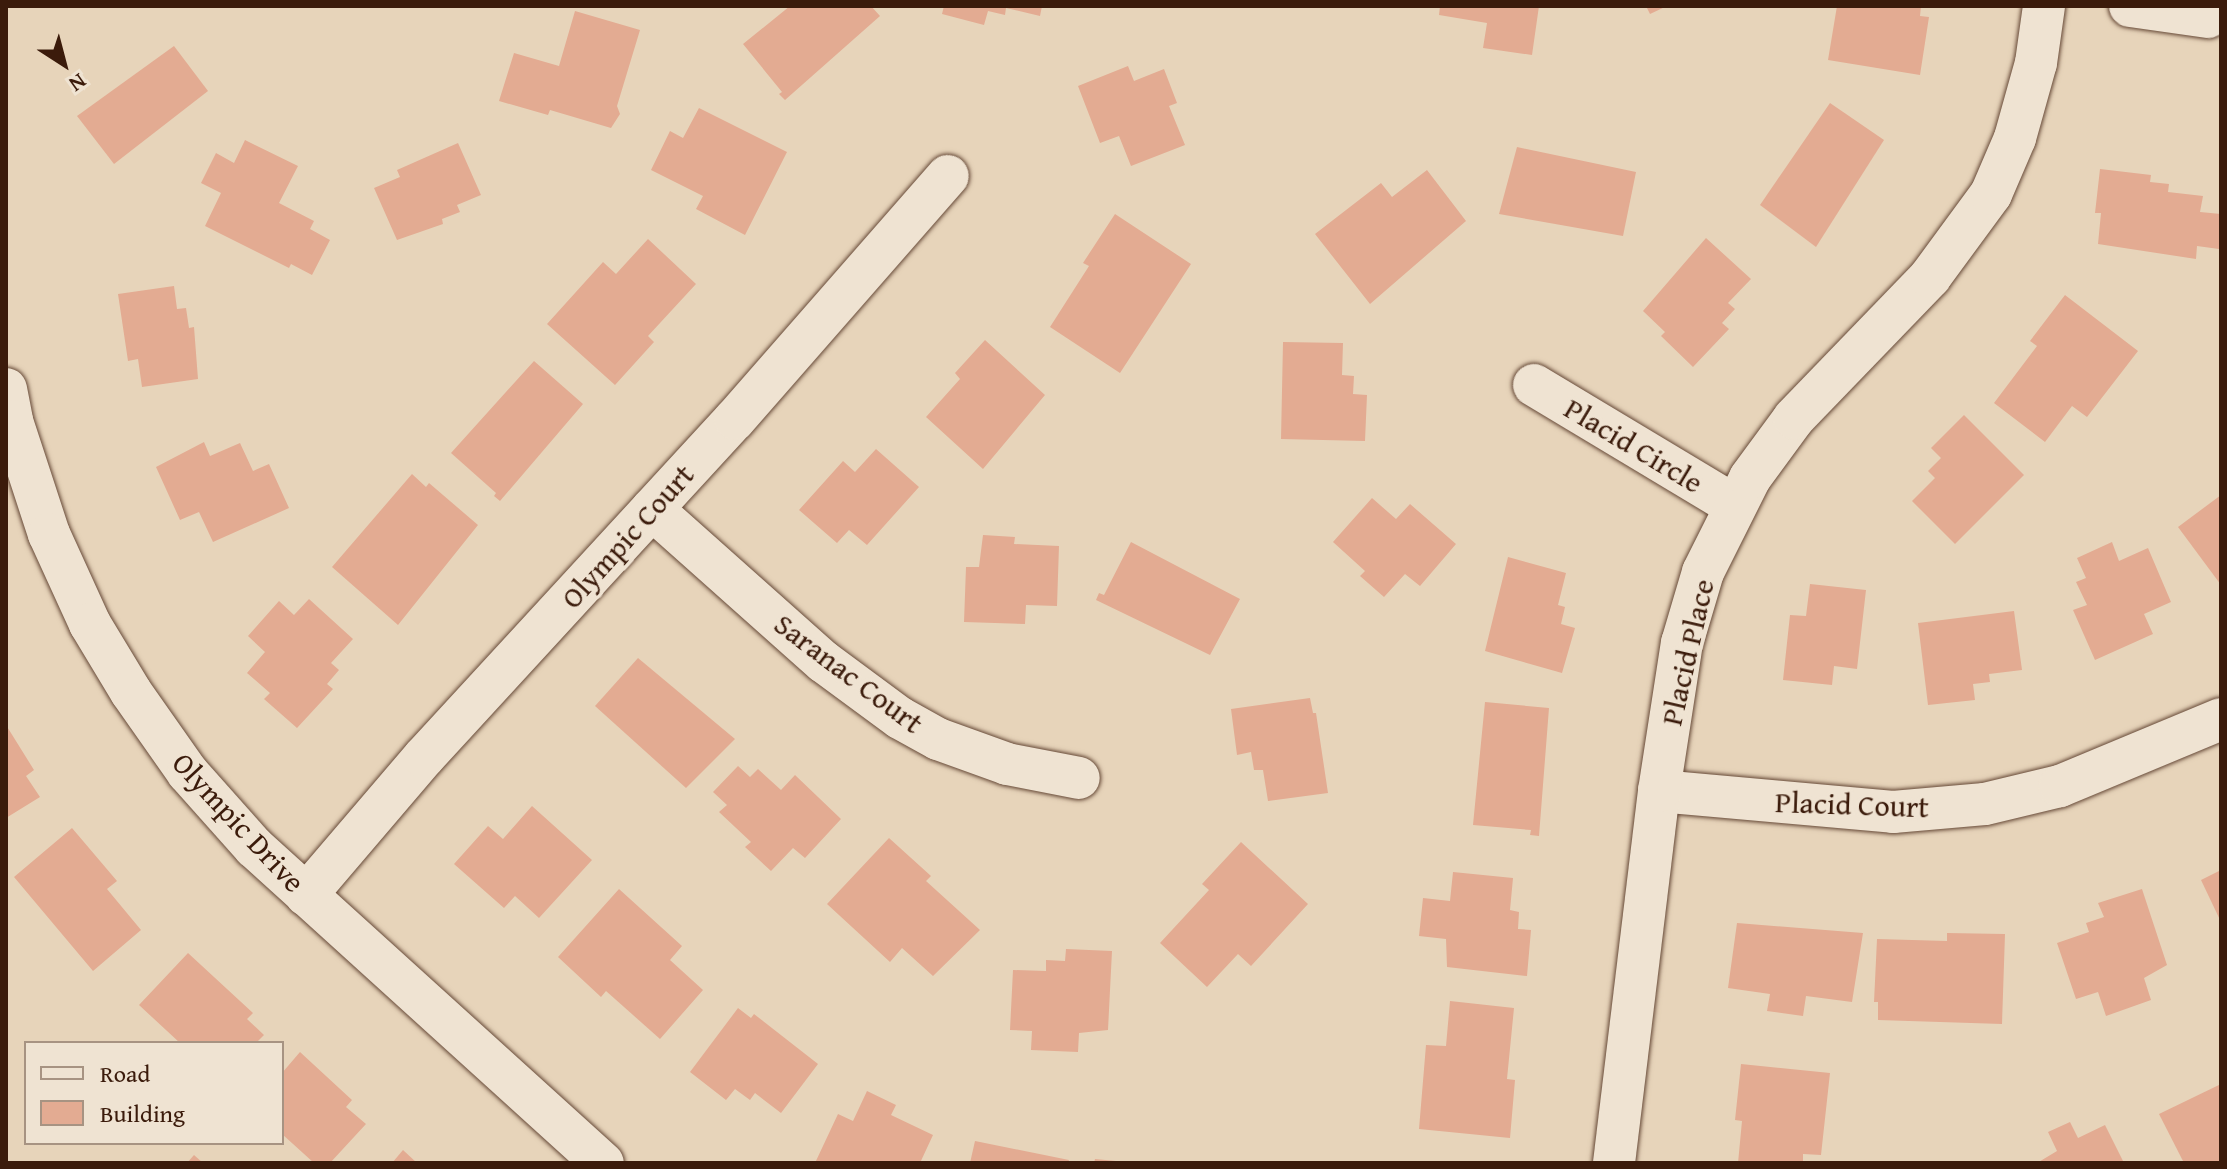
<!DOCTYPE html>
<style>
body{margin:0}
#map{position:relative;width:2227px;height:1169px;overflow:hidden;background:#e7d4ba;font-family:"Gentium Book Plus",serif}
div>[style]{position:absolute}
[style*='--x']{left:calc(var(--x)*1px);top:calc(var(--y)*1px);width:calc(var(--w)*1px);rotate:calc(var(--a)*1deg)}
.building>*{inset:0;background:#e3ab92}
.roads{filter:drop-shadow(0 0 2px #664937) drop-shadow(0 0 2px #664937)}
.street>*{height:42px;margin:-21px;padding:0 21px;transform-origin:21px;border-radius:21px;background:#efe3d2}
span{translate:-50% -50%;white-space:nowrap;text-align:center;line-height:1.15;-webkit-text-stroke:7px #efe3d2;paint-order:stroke}
.street-label{font-size:30px;color:#3b1b0b}
.frame{position:absolute;inset:0;border:8px solid #3b1b0b;pointer-events:none}
.legend{position:absolute;left:24px;top:1041px;width:260px;height:104px;box-sizing:border-box;background:#efe3d2;border:2px solid #a79382;margin:0;padding:10px 14px;list-style:none;font-size:24px;color:#3b1b0b}
.legend li{display:flex;align-items:center;gap:16px;height:40px}
.legend b{width:40px;border:2px solid #a79382}
.north{position:absolute;left:24px;top:24px;width:80px;height:80px;-webkit-text-stroke:6px #efe3d2;paint-order:stroke;rotate:144deg;font-size:22px;font-weight:700;line-height:32px;text-align:center;color:#3b1b0b}
.north::after{content:'';display:block;margin:auto;width:28px;height:36px;background:#3b1b0b;clip-path:polygon(50% 0,100% 100%,50% 72%,0 100%)}
</style>
<div id="map">
<div class="building">
<div style="clip-path:polygon(790px 6px,871px 6px,880px 16px,785px 100px,779px 94px,782px 92px,743px 44px)"></div>
<div style="clip-path:polygon(944px 6px,1042px 6px,1040px 16px,1006px 8px,1005px 15px,988px 11px,984px 25px,942px 14px)"></div>
<div style="clip-path:polygon(1440px 6px,1539px 6px,1532px 55px,1483px 48px,1487px 23px,1439px 15px)"></div>
<div style="clip-path:polygon(1646px 6px,1667px 6px,1650px 14px)"></div>
<div style="clip-path:polygon(1837px 6px,1921px 6px,1920px 16px,1929px 17px,1920px 75px,1828px 60px)"></div>
<div style="clip-path:polygon(575px 11px,640px 30px,617px 106px,620px 114px,611px 128px,550px 110px,548px 115px,499px 101px,514px 53px,559px 66px)"></div>
<div style="clip-path:polygon(174px 46px,208px 91px,114px 164px,77px 116px)"></div>
<div style="clip-path:polygon(1128px 66px,1134px 81px,1164px 69px,1177px 103px,1169px 106px,1185px 145px,1131px 166px,1119px 136px,1100px 143px,1078px 86px)"></div>
<div style="clip-path:polygon(1830px 103px,1884px 140px,1816px 247px,1760px 205px)"></div>
<div style="clip-path:polygon(699px 108px,787px 152px,745px 235px,696px 209px,703px 196px,651px 170px,670px 131px,683px 138px)"></div>
<div style="clip-path:polygon(245px 140px,298px 166px,279px 203px,314px 221px,310px 229px,330px 240px,312px 275px,291px 264px,289px 268px,205px 226px,221px 193px,201px 183px,216px 153px,234px 163px)"></div>
<div style="clip-path:polygon(458px 143px,481px 195px,457px 205px,460px 212px,442px 219px,443px 224px,397px 240px,374px 188px,400px 177px,397px 170px)"></div>
<div style="clip-path:polygon(1517px 147px,1636px 172px,1623px 236px,1499px 214px)"></div>
<div style="clip-path:polygon(2100px 169px,2151px 175px,2150px 182px,2169px 184px,2168px 192px,2203px 196px,2200px 212px,2221px 214px,2219px 249px,2197px 246px,2196px 259px,2098px 244px,2101px 213px,2095px 213px)"></div>
<div style="clip-path:polygon(1427px 170px,1466px 221px,1370px 304px,1315px 234px,1381px 183px,1392px 197px)"></div>
<div style="clip-path:polygon(1115px 214px,1191px 264px,1120px 373px,1050px 327px,1089px 266px,1083px 263px)"></div>
<div style="clip-path:polygon(1706px 238px,1751px 279px,1728px 303px,1735px 309px,1722px 323px,1729px 329px,1693px 367px,1661px 336px,1665px 332px,1643px 311px)"></div>
<div style="clip-path:polygon(648px 239px,696px 284px,648px 336px,654px 342px,615px 385px,547px 324px,603px 262px,616px 274px)"></div>
<div style="clip-path:polygon(174px 286px,177px 309px,186px 308px,189px 328px,194px 327px,198px 379px,142px 387px,138px 359px,128px 361px,118px 294px)"></div>
<div style="clip-path:polygon(2065px 295px,2138px 351px,2087px 417px,2072px 406px,2045px 442px,1994px 403px,2037px 346px,2030px 341px)"></div>
<div style="clip-path:polygon(985px 340px,1045px 395px,983px 469px,926px 417px,960px 379px,955px 373px)"></div>
<div style="clip-path:polygon(1283px 342px,1343px 343px,1342px 375px,1354px 376px,1353px 394px,1367px 395px,1365px 441px,1281px 439px)"></div>
<div style="clip-path:polygon(534px 361px,583px 404px,500px 501px,494px 496px,496px 493px,451px 453px)"></div>
<div style="clip-path:polygon(1964px 415px,2024px 475px,1955px 544px,1912px 501px,1935px 478px,1928px 471px,1941px 458px,1931px 448px)"></div>
<div style="clip-path:polygon(204px 442px,210px 456px,240px 443px,253px 471px,269px 464px,289px 508px,213px 542px,199px 512px,180px 520px,156px 467px)"></div>
<div style="clip-path:polygon(876px 449px,919px 487px,867px 545px,849px 530px,837px 543px,799px 510px,843px 461px,855px 472px)"></div>
<div style="clip-path:polygon(412px 474px,426px 487px,429px 483px,478px 525px,398px 625px,332px 567px)"></div>
<div style="clip-path:polygon(2221px 495px,2221px 585px,2178px 527px)"></div>
<div style="clip-path:polygon(1372px 498px,1396px 519px,1410px 504px,1456px 544px,1420px 586px,1405px 574px,1384px 597px,1360px 576px,1365px 571px,1333px 542px)"></div>
<div style="clip-path:polygon(983px 535px,1015px 537px,1014px 544px,1059px 546px,1057px 606px,1026px 605px,1025px 624px,964px 622px,966px 567px,979px 567px)"></div>
<div style="clip-path:polygon(1131px 542px,1240px 599px,1210px 655px,1096px 600px,1099px 593px,1104px 595px)"></div>
<div style="clip-path:polygon(2112px 542px,2119px 561px,2148px 548px,2171px 602px,2144px 614px,2153px 634px,2095px 660px,2073px 610px,2087px 605px,2076px 582px,2086px 578px,2077px 558px)"></div>
<div style="clip-path:polygon(1508px 557px,1566px 573px,1558px 605px,1565px 607px,1561px 624px,1575px 628px,1562px 673px,1485px 651px)"></div>
<div style="clip-path:polygon(1810px 584px,1866px 590px,1857px 669px,1834px 666px,1832px 685px,1783px 680px,1790px 615px,1806px 616px)"></div>
<div style="clip-path:polygon(309px 599px,353px 639px,331px 663px,339px 670px,327px 684px,333px 689px,297px 728px,264px 699px,270px 693px,247px 673px,265px 652px,248px 636px,279px 601px,294px 615px)"></div>
<div style="clip-path:polygon(2014px 611px,2022px 670px,1989px 674px,1990px 682px,1973px 684px,1975px 700px,1928px 705px,1918px 623px)"></div>
<div style="clip-path:polygon(638px 658px,735px 739px,686px 788px,595px 706px)"></div>
<div style="clip-path:polygon(1310px 698px,1313px 713px,1316px 713px,1328px 793px,1268px 801px,1263px 770px,1254px 770px,1251px 752px,1237px 755px,1231px 709px)"></div>
<div style="clip-path:polygon(1485px 702px,1549px 708px,1539px 836px,1530px 835px,1531px 830px,1473px 825px)"></div>
<div style="clip-path:polygon(6px 725px,34px 770px,26px 776px,40px 797px,6px 818px)"></div>
<div style="clip-path:polygon(738px 766px,750px 777px,758px 769px,781px 790px,795px 775px,841px 819px,805px 858px,793px 848px,771px 871px,745px 847px,751px 842px,719px 812px,727px 805px,713px 792px)"></div>
<div style="clip-path:polygon(532px 806px,592px 860px,539px 918px,515px 896px,504px 908px,454px 864px,488px 826px,503px 839px)"></div>
<div style="clip-path:polygon(72px 828px,117px 881px,107px 889px,141px 930px,93px 971px,14px 877px)"></div>
<div style="clip-path:polygon(889px 838px,931px 876px,926px 881px,980px 930px,933px 976px,902px 948px,890px 962px,827px 904px)"></div>
<div style="clip-path:polygon(1241px 842px,1308px 904px,1251px 966px,1238px 954px,1207px 987px,1160px 943px,1209px 890px,1202px 884px)"></div>
<div style="clip-path:polygon(2221px 870px,2221px 922px,2201px 880px)"></div>
<div style="clip-path:polygon(1453px 872px,1513px 878px,1510px 910px,1519px 912px,1518px 929px,1531px 930px,1527px 976px,1447px 967px,1446px 939px,1419px 936px,1423px 898px,1450px 901px)"></div>
<div style="clip-path:polygon(619px 889px,682px 946px,670px 960px,703px 990px,660px 1039px,606px 991px,601px 997px,558px 957px)"></div>
<div style="clip-path:polygon(2142px 889px,2167px 965px,2144px 978px,2151px 1000px,2106px 1016px,2098px 992px,2076px 999px,2057px 943px,2089px 932px,2086px 923px,2104px 917px,2098px 903px)"></div>
<div style="clip-path:polygon(1737px 923px,1863px 933px,1852px 1002px,1806px 996px,1803px 1016px,1767px 1011px,1770px 994px,1728px 988px)"></div>
<div style="clip-path:polygon(1947px 933px,2005px 934px,2002px 1024px,1878px 1020px,1878px 1002px,1874px 1002px,1877px 939px,1947px 941px)"></div>
<div style="clip-path:polygon(1066px 949px,1112px 951px,1108px 1030px,1079px 1033px,1078px 1052px,1031px 1050px,1032px 1031px,1010px 1030px,1013px 970px,1046px 971px,1046px 960px,1065px 961px)"></div>
<div style="clip-path:polygon(188px 953px,253px 1013px,247px 1019px,264px 1035px,256px 1043px,180px 1043px,139px 1005px)"></div>
<div style="clip-path:polygon(1450px 1001px,1514px 1008px,1507px 1079px,1515px 1080px,1510px 1138px,1419px 1129px,1426px 1045px,1446px 1046px)"></div>
<div style="clip-path:polygon(738px 1008px,751px 1018px,754px 1014px,818px 1064px,781px 1113px,755px 1093px,750px 1100px,735px 1089px,726px 1100px,690px 1072px)"></div>
<div style="clip-path:polygon(300px 1052px,352px 1100px,346px 1107px,366px 1124px,330px 1163px,314px 1163px,282px 1134px,282px 1073px)"></div>
<div style="clip-path:polygon(1741px 1064px,1830px 1073px,1821px 1155px,1803px 1154px,1803px 1163px,1738px 1163px,1742px 1121px,1735px 1120px)"></div>
<div style="clip-path:polygon(2221px 1084px,2221px 1160px,2214px 1163px,2184px 1163px,2159px 1114px)"></div>
<div style="clip-path:polygon(867px 1091px,896px 1105px,891px 1115px,933px 1135px,920px 1163px,815px 1163px,838px 1114px,853px 1121px)"></div>
<div style="clip-path:polygon(2070px 1122px,2078px 1138px,2105px 1125px,2124px 1163px,2037px 1163px,2057px 1151px,2048px 1132px)"></div>
<div style="clip-path:polygon(975px 1141px,1069px 1160px,1068px 1163px,970px 1163px)"></div>
<div style="clip-path:polygon(403px 1150px,417px 1163px,392px 1163px)"></div>
<div style="clip-path:polygon(194px 1155px,203px 1163px,187px 1163px)"></div>
<div style="clip-path:polygon(1095px 1159px,1116px 1161px,1116px 1163px,1094px 1163px)"></div>
</div>
<div class="roads">
<div class="street">
<div style="--x:2130;--y:6;--w:79;--a:8"></div>
<div style="--x:1534;--y:385;--w:233;--a:31"></div>
<div style="--x:6;--y:389;--w:33;--a:79"></div>
<div style="--x:12;--y:421;--w:119;--a:71.9"></div>
<div style="--x:49;--y:534;--w:99;--a:65.5"></div>
<div style="--x:90;--y:624;--w:79;--a:58.9"></div>
<div style="--x:131;--y:692;--w:99;--a:54.9"></div>
<div style="--x:188;--y:773;--w:99;--a:48.3"></div>
<div style="--x:254;--y:847;--w:471;--a:42.2"></div>
<div style="--x:652;--y:509;--w:230;--a:41.7"></div>
<div style="--x:824;--y:662;--w:94;--a:36.4"></div>
<div style="--x:900;--y:718;--w:43;--a:28.9"></div>
<div style="--x:938;--y:739;--w:73;--a:19.9"></div>
<div style="--x:1007;--y:764;--w:73;--a:11"></div>
<div style="--x:1659;--y:791;--w:235;--a:5.1"></div>
<div style="--x:1893;--y:812;--w:92;--a:-5"></div>
<div style="--x:1985;--y:804;--w:77;--a:-13.5"></div>
<div style="--x:2060;--y:786;--w:174;--a:-22.6"></div>
<div style="--x:306;--y:895;--w:182;--a:-49.5"></div>
<div style="--x:424;--y:757;--w:459;--a:-47.4"></div>
<div style="--x:735;--y:419;--w:323;--a:-48.8"></div>
<div style="--x:1614;--y:1163;--w:375;--a:-83.1"></div>
<div style="--x:1659;--y:791;--w:150;--a:-81.2"></div>
<div style="--x:1682;--y:643;--w:74;--a:-73.5"></div>
<div style="--x:1703;--y:572;--w:105;--a:-63.4"></div>
<div style="--x:1750;--y:478;--w:74;--a:-53.7"></div>
<div style="--x:1794;--y:418;--w:196;--a:-46"></div>
<div style="--x:1930;--y:277;--w:103;--a:-53.7"></div>
<div style="--x:1991;--y:194;--w:61;--a:-66.8"></div>
<div style="--x:2015;--y:138;--w:78;--a:-74.4"></div>
<div style="--x:2036;--y:63;--w:58;--a:-82"></div>
</div>
</div>
<div class="street-label">
<span style="left:1634px;top:445px;rotate:31deg">Placid Circle</span>
<span style="left:627px;top:536px;rotate:-48deg">Olympic Court</span>
<span style="left:1687px;top:652px;rotate:-77deg">Placid Place</span>
<span style="left:849px;top:673px;rotate:37deg">Saranac Court</span>
<span style="left:1852px;top:804px;rotate:2deg">Placid Court</span>
<span style="left:239px;top:822px;rotate:47deg">Olympic Drive</span>
</div>
<div class="frame"></div>
<ul class="legend">
<li><b style="height:10px;background:#efe3d2"></b>Road</li>
<li><b style="height:22px;background:#e3ab92"></b>Building</li>
</ul>
<div class="north">N</div>
</div>
